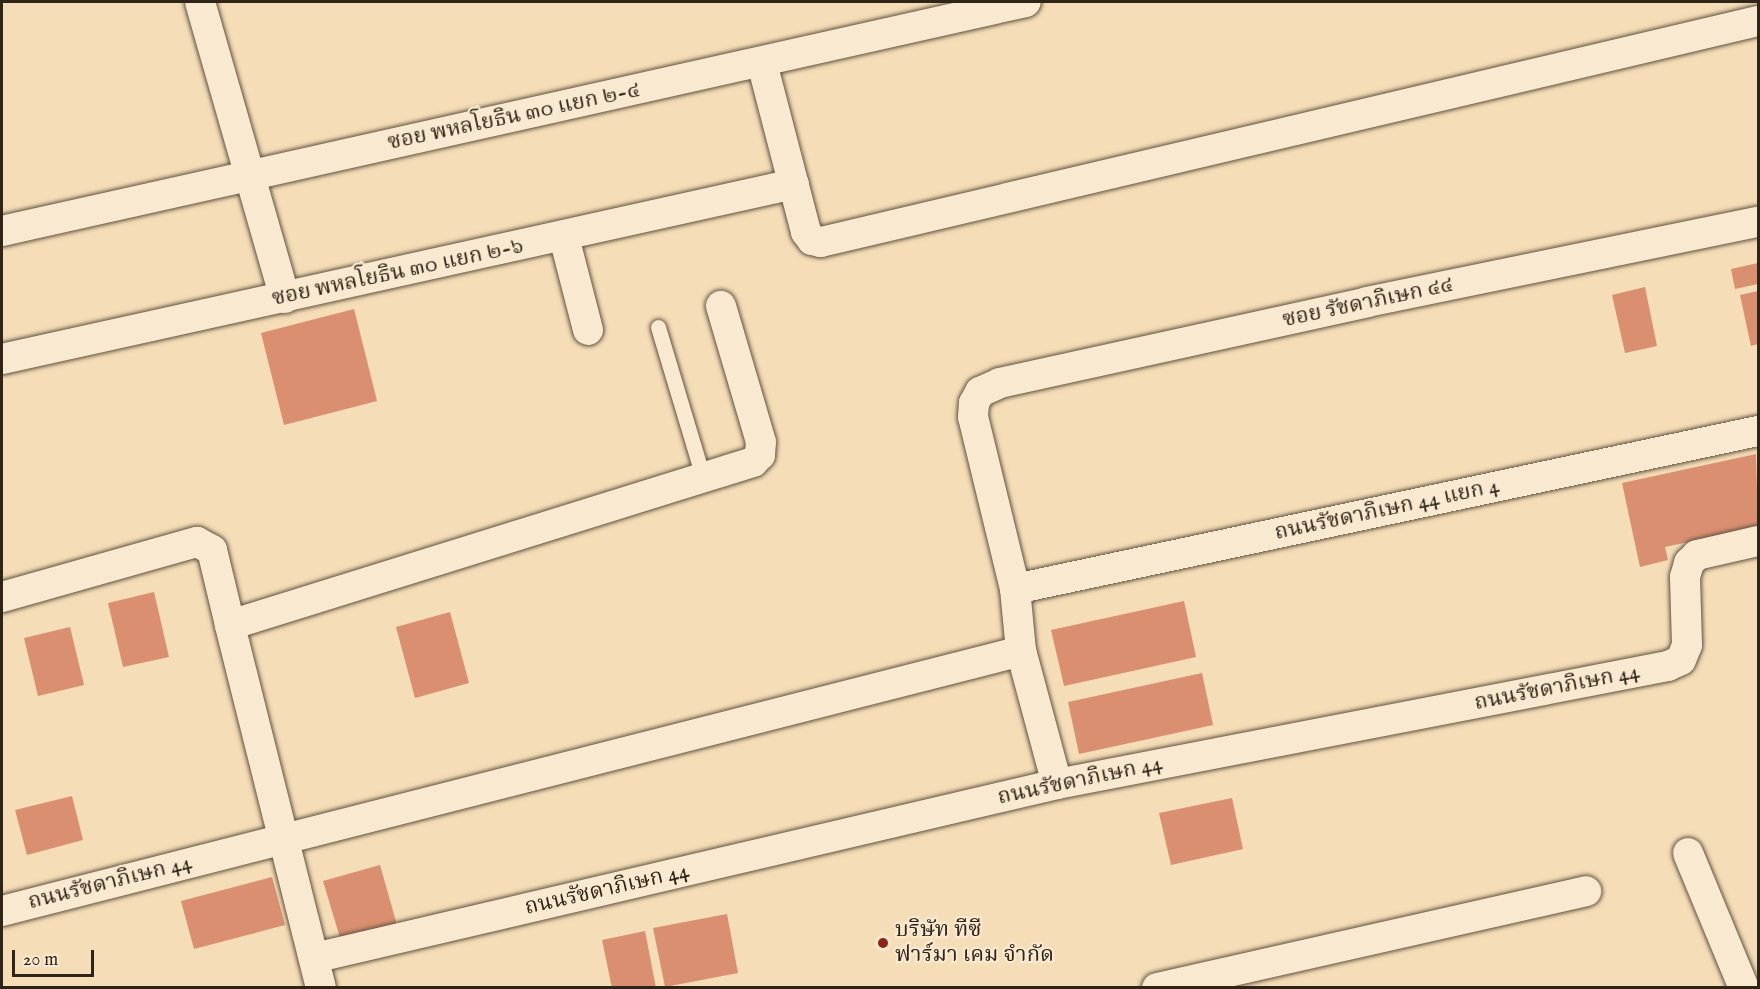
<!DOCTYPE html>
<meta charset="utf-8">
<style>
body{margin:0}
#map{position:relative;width:1760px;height:989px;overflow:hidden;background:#f5ddb7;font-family:"IM FELL English","Noto Serif Thai",serif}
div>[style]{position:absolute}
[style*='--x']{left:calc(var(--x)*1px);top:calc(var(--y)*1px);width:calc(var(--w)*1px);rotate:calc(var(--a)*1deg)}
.building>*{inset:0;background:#da8f70}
.roads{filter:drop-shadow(0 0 2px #605240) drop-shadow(0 0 2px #605240)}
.service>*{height:15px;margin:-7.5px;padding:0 7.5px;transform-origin:7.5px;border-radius:7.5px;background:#f8e9d0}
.minor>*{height:30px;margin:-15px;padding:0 15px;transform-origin:15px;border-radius:15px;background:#f8e9d0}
.dots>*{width:16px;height:16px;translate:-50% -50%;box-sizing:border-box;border:3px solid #f8e9d0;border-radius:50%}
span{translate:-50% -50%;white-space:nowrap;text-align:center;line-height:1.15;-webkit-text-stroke:4.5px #f8e9d0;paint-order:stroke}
.street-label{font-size:22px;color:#2f2418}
.poi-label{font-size:22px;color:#2f2418}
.left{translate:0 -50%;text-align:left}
.frame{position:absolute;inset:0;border:3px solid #2f2418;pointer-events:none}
.scale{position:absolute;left:12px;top:950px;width:82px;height:27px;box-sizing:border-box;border:3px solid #2f2418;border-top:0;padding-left:8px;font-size:18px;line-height:21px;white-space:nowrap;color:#2f2418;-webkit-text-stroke:4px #f8e9d0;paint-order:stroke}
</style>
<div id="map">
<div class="building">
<div style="clip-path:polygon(1758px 263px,1758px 284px,1735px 289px,1731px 269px)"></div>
<div style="clip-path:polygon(1645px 287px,1657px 346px,1625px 353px,1612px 295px)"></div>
<div style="clip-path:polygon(1758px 291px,1758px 344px,1751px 346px,1740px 295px)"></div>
<div style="clip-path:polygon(354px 309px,377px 401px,284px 425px,261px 333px)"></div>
<div style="clip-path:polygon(1756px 454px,1758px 527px,1665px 547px,1668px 560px,1640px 567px,1622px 483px)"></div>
<div style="clip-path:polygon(154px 592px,169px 657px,123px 667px,108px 603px)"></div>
<div style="clip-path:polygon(1184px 601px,1196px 657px,1064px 686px,1051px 630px)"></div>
<div style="clip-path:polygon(450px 612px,469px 683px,415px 698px,396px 627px)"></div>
<div style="clip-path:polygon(70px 627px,84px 685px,38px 696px,24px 638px)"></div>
<div style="clip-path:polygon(1202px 673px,1213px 725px,1079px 754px,1068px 702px)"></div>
<div style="clip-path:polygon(72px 796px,83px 840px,27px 855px,15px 810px)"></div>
<div style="clip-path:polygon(1232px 798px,1243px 849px,1171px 865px,1159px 813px)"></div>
<div style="clip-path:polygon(380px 865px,397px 925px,341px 941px,323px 881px)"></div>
<div style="clip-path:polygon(272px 877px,285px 925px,194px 949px,181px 901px)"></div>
<div style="clip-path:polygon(727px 914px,738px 973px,665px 987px,653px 928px)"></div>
<div style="clip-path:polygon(645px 931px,656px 988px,612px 988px,602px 940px)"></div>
</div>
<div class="roads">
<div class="service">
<div style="--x:658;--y:327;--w:157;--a:73.3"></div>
</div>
<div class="minor">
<div style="--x:200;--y:2;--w:308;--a:74"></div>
<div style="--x:762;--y:63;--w:175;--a:75.4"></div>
<div style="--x:806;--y:232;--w:10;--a:53"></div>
<div style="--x:812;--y:240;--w:9;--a:13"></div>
<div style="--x:821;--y:242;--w:963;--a:-13.27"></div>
<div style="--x:2;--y:231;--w:1049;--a:-12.61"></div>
<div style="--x:564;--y:237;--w:96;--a:75.5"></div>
<div style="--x:2;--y:359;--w:811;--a:-12.46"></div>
<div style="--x:1015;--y:589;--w:760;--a:-12.01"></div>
<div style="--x:2;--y:597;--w:203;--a:-15.8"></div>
<div style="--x:197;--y:542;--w:17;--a:28"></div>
<div style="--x:212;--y:550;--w:77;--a:76.5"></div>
<div style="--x:1057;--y:784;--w:138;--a:-105.1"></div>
<div style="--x:1021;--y:651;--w:62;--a:-95.5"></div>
<div style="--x:1015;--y:589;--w:177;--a:-103.7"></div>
<div style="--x:973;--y:417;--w:14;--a:-86"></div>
<div style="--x:974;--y:403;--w:13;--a:-61"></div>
<div style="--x:980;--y:392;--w:22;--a:-24"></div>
<div style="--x:1000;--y:383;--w:376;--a:-12.4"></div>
<div style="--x:1367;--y:302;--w:399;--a:-11.6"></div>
<div style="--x:1688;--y:853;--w:146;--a:67.5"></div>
<div style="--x:2;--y:911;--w:1052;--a:-14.31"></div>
<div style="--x:314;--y:958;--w:763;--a:-13.18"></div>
<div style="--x:1057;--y:784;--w:622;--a:-10.93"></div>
<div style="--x:1668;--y:666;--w:14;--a:-25"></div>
<div style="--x:1681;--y:660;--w:16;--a:-68"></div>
<div style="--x:1687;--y:645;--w:68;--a:-91.7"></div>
<div style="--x:1685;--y:577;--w:15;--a:-74"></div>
<div style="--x:1689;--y:563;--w:11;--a:-45"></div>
<div style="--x:1697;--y:555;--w:63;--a:-12.9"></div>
<div style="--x:321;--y:988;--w:374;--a:-104.1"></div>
<div style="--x:230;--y:625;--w:548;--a:-17.31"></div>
<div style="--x:753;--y:462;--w:10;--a:-45"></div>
<div style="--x:760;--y:455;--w:13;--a:-86"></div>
<div style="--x:761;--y:442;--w:142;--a:-106.4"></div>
<div style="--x:1157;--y:988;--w:440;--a:-12.7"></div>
</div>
</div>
<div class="dots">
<div style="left:883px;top:943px;background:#8f2418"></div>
</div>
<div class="street-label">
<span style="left:514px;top:117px;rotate:-12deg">ซอย พหลโยธิน ๓๐ แยก ๒-๔</span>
<span style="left:398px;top:273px;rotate:-12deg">ซอย พหลโยธิน ๓๐ แยก ๒-๖</span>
<span style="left:1368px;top:303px;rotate:-12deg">ซอย รัชดาภิเษก ๔๔</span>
<span style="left:1387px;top:510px;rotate:-12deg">ถนนรัชดาภิเษก 44 แยก 4</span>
<span style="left:1557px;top:688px;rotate:-11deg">ถนนรัชดาภิเษก 44</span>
<span style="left:1080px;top:781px;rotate:-12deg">ถนนรัชดาภิเษก 44</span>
<span style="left:110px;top:883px;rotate:-14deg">ถนนรัชดาภิเษก 44</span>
<span style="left:607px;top:890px;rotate:-13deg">ถนนรัชดาภิเษก 44</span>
</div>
<div class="poi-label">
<span class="left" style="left:895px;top:943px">บริษัท ทีซี<br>ฟาร์มา เคม จำกัด</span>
</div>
<div class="frame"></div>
<div class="scale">20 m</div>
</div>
